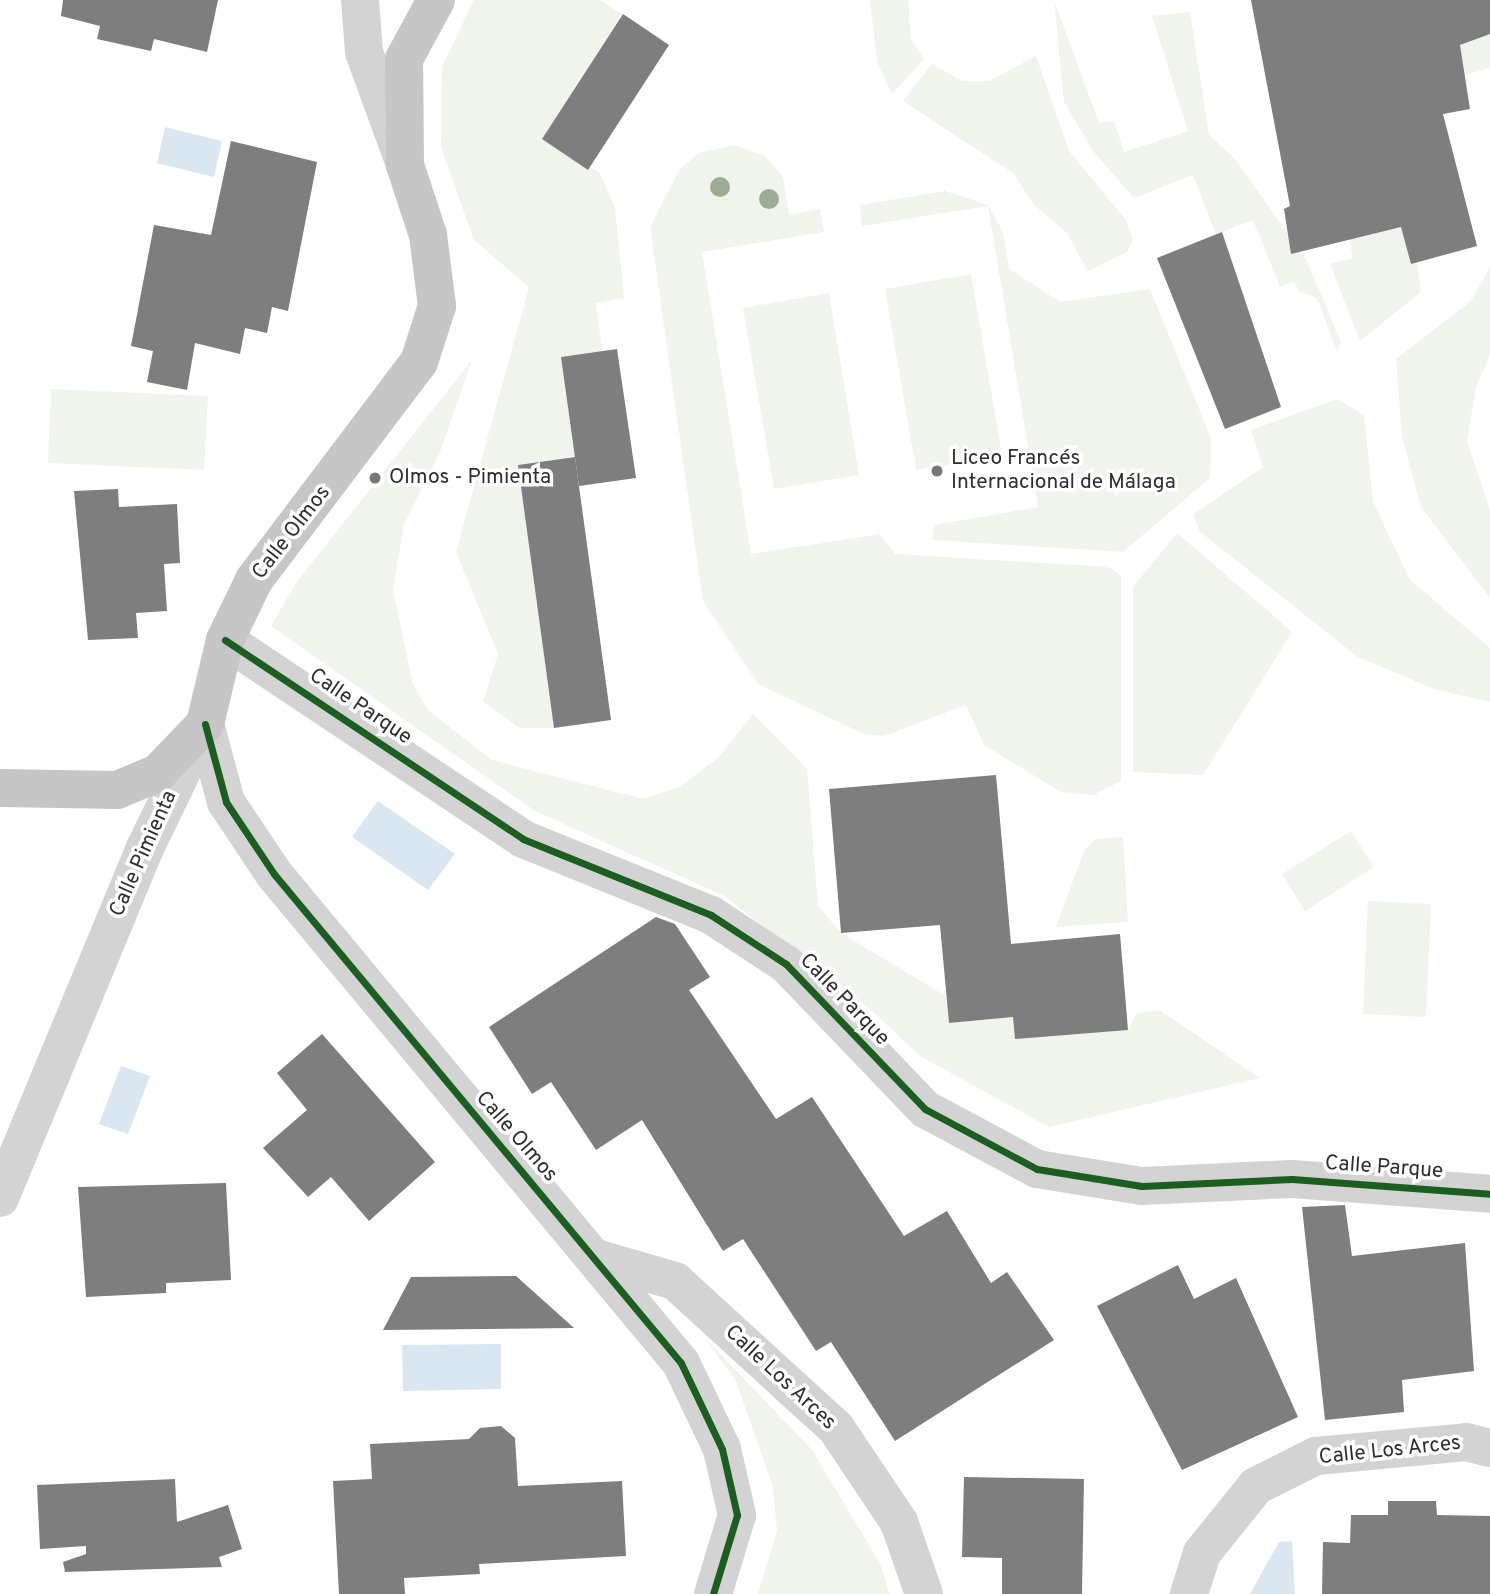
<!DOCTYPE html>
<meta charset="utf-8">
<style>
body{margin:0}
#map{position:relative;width:1490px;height:1594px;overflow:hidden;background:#fff;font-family:Overpass,sans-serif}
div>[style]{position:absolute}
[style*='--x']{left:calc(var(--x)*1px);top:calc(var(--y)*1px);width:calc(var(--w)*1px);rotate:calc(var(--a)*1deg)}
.green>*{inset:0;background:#f0f4ec}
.water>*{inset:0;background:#dae6f0}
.building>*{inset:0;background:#7e7e7e}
.minor>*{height:38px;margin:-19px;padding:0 19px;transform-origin:19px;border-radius:19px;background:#d3d3d3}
.major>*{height:38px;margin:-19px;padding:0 19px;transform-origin:19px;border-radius:19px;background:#c6c6c6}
.cycleway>*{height:7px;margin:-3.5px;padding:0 3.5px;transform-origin:3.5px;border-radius:3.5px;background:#1b5e20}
.trees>*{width:20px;height:20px;margin:-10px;border-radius:50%;background:#9eac95}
.dots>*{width:19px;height:19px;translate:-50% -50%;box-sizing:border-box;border:4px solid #fff;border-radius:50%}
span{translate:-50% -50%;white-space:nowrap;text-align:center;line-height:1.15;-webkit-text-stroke:7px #fff;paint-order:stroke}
.poi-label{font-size:21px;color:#2e2e2e}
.left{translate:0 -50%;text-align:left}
.street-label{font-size:21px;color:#2e2e2e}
</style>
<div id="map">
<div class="green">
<div style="clip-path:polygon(474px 0,600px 0,622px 14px,542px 139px,600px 173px,615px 208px,624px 298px,596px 303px,602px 351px,575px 456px,518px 465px,554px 728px,520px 728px,483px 702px,498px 654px,456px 552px,529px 287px,474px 240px,441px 147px,442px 67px)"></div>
<div style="clip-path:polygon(870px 0,908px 0,911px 39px,924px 59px,892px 94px,877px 62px)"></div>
<div style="clip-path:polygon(1054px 0,1099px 123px,1114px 121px,1124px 152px,1188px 131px,1152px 16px,1190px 12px,1209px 135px,1235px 159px,1307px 261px,1341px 342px,1337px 352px,1317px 298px,1299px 291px,1294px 281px,1280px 287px,1253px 220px,1216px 234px,1193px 175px,1134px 198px,1093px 151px,1064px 102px)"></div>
<div style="clip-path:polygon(1490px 34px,1490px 68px,1464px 75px,1420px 59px)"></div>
<div style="clip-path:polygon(1036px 56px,1069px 151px,1126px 220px,1133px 240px,1127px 252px,1088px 271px,1067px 233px,1034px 205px,1013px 173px,903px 101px,932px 64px,963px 81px,989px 81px)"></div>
<div style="clip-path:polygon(734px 145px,765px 156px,783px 177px,789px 215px,820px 209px,824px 232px,702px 252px,751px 554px,880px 534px,895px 554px,1110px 567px,1121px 576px,1121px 781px,1093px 795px,1061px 792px,984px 745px,966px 705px,884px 736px,864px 734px,758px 684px,703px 601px,650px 227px,680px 169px,699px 153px)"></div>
<div style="clip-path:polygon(945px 191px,988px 205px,1003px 232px,1009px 269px,1060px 302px,1150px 289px,1211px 438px,1210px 478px,1123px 552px,932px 540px,934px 525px,1038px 507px,988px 206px,862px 226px,860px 205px)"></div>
<div style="clip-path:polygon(1401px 227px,1417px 262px,1421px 292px,1360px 341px,1330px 264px,1353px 258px,1349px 239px)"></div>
<div style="clip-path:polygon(1490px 267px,1490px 356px,1476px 386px,1467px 442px,1490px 509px,1490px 598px,1421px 507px,1402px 437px,1396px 359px,1471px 301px)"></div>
<div style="clip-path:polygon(971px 274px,1002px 455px,916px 470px,885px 289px)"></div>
<div style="clip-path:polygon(829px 293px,859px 475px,774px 489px,743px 308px)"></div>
<div style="clip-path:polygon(472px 360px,441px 449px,404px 525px,393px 590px,413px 685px,429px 711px,492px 760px,643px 799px,679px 787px,718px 758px,753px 714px,807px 769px,818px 906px,841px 933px,946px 996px,949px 1023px,1013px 1017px,1015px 1039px,1128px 1030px,1137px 1013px,1159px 1010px,1260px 1078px,1049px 1127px,920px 1056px,870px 1009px,724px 896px,535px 811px,271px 626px,296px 583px)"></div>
<div style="clip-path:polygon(51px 389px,208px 396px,204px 470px,48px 463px)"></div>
<div style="clip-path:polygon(1337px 399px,1364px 415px,1373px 502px,1410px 580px,1490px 648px,1490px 702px,1434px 689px,1358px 657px,1199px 531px,1194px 514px,1263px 467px,1251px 430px)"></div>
<div style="clip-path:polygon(1177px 533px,1292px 632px,1203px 775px,1133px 772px,1133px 587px)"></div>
<div style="clip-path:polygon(1351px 831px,1374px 867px,1305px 911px,1282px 874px)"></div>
<div style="clip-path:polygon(1123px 837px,1128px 922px,1056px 927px,1084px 851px,1096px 839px)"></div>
<div style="clip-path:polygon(1368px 901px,1431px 904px,1426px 1017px,1363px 1014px)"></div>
<div style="clip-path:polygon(704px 1337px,812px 1450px,881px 1565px,889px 1594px,758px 1594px,777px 1531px,773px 1487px,736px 1381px)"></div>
</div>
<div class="water">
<div style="clip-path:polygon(165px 127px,222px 141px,214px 177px,157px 163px)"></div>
<div style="clip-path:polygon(378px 801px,455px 854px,428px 890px,352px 837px)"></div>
<div style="clip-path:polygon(121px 1066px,150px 1076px,128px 1134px,99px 1124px)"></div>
<div style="clip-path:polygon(501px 1344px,501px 1389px,403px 1391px,402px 1345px)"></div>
<div style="clip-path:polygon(1292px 1541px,1295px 1594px,1250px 1594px,1279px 1542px)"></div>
</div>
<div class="building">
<div style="clip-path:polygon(63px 0,218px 0,207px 52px,154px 39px,151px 51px,97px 39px,100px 26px,61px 16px)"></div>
<div style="clip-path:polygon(1251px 0,1490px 0,1490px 34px,1460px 45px,1470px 109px,1443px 114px,1477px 246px,1411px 264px,1401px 227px,1291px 254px,1284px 209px,1290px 206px)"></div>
<div style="clip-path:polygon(623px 14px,669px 45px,588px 170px,542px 139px)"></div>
<div style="clip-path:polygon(231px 141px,317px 162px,288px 311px,272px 307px,267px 333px,245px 328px,240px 354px,195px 343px,187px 390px,147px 382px,153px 351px,131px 346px,154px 225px,211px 235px)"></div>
<div style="clip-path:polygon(1222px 232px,1281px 407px,1225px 429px,1157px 258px)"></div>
<div style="clip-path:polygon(617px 349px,636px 478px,579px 486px,561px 357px)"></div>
<div style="clip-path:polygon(575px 457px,611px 720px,554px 728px,518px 465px)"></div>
<div style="clip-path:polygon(118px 489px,119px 507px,177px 504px,180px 563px,164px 564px,167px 611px,136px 613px,138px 638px,88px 640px,74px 491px)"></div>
<div style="clip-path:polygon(996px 775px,1011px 944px,1120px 934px,1128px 1030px,1015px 1039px,1013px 1017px,949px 1023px,940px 925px,841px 933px,829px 789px)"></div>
<div style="clip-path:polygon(656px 917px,675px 924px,710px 977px,689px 990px,776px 1119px,812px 1097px,904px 1236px,947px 1211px,991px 1283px,1007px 1272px,1054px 1340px,895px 1441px,831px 1342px,816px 1351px,743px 1239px,723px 1251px,642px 1120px,596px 1150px,551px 1082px,532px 1094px,489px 1027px)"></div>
<div style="clip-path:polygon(322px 1034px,435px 1162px,369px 1221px,331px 1177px,308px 1197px,263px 1148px,307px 1110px,277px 1073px)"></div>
<div style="clip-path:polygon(226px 1183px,231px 1280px,166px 1283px,166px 1293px,86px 1297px,78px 1187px)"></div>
<div style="clip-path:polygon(1345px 1205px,1352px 1256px,1465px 1243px,1474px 1371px,1402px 1380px,1404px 1412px,1325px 1420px,1302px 1207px)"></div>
<div style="clip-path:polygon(1178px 1265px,1194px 1299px,1236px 1278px,1298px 1417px,1182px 1470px,1097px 1306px)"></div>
<div style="clip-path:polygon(516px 1276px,574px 1328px,383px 1330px,411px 1277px)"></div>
<div style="clip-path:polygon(501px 1426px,515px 1438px,518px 1486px,622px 1481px,626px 1556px,479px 1564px,480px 1574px,404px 1578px,405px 1594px,339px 1594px,333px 1481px,372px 1479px,370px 1444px,469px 1439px,480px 1428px)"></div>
<div style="clip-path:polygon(964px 1477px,1084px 1479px,1082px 1594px,1002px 1594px,1002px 1558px,962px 1557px)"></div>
<div style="clip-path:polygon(175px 1479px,177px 1522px,228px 1505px,242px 1549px,219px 1557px,222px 1567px,65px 1572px,63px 1562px,86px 1554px,86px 1546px,40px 1549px,37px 1485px)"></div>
<div style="clip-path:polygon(1388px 1501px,1436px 1501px,1437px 1515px,1490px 1516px,1490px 1594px,1322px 1594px,1323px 1542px,1350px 1543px,1351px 1515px,1388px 1515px)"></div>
</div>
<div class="minor">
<div style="--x:360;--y:0;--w:52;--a:85.6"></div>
<div style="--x:364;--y:52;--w:114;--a:70"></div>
<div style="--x:225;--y:640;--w:358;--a:33.7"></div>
<div style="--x:523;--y:839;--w:203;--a:22"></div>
<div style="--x:711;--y:915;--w:90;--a:33.2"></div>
<div style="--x:786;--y:964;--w:201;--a:46.2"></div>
<div style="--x:925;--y:1109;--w:127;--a:28.2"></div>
<div style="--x:1037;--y:1169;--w:106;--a:9.2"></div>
<div style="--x:1142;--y:1186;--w:150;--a:-2.7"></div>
<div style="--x:1292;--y:1179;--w:199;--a:4.3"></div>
<div style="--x:205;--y:724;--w:81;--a:74.9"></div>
<div style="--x:226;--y:802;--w:87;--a:56.3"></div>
<div style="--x:274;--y:874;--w:636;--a:50.23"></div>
<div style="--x:681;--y:1363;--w:95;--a:64.5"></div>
<div style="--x:722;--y:1449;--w:68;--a:77.2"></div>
<div style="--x:737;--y:1515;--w:83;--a:106.9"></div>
<div style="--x:0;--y:1198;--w:379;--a:-67.5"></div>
<div style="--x:145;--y:848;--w:127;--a:-64.2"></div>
<div style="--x:599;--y:1259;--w:79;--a:16.1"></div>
<div style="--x:675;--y:1281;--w:218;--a:42.4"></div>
<div style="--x:836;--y:1428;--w:113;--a:56.2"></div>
<div style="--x:899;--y:1522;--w:76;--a:70.9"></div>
<div style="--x:1189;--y:1594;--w:43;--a:-72.4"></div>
<div style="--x:1202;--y:1553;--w:86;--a:-51.1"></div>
<div style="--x:1256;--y:1486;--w:67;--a:-26.6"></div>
<div style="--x:1316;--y:1456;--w:151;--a:-5.3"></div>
<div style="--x:1466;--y:1442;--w:25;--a:14"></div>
</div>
<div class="major">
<div style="--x:0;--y:788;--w:117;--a:1"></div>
<div style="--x:117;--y:790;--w:44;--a:-22.5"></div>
<div style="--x:158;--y:773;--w:68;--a:-46.2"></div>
<div style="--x:205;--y:724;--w:86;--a:-76.6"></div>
<div style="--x:225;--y:640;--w:67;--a:-64.2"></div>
<div style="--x:254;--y:580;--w:273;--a:-52.9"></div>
<div style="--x:419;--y:362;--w:59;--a:-72.2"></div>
<div style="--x:437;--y:306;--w:72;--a:-97.2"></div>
<div style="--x:428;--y:235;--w:74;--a:-108.2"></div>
<div style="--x:405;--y:165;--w:106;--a:-90.5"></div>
<div style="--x:404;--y:59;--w:67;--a:-61.5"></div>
</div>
<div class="cycleway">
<div style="--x:225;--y:640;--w:358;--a:33.7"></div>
<div style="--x:523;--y:839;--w:203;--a:22"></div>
<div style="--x:711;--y:915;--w:90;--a:33.2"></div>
<div style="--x:786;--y:964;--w:201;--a:46.2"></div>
<div style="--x:925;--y:1109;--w:127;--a:28.2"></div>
<div style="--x:1037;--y:1169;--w:106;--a:9.2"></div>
<div style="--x:1142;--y:1186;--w:150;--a:-2.7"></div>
<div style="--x:1292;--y:1179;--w:199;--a:4.3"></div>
<div style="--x:205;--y:724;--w:81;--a:74.9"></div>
<div style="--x:226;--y:802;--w:87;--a:56.3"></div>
<div style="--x:274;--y:874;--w:636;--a:50.23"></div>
<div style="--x:681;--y:1363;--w:95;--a:64.5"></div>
<div style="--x:722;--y:1449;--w:68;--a:77.2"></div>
<div style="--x:737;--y:1515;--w:83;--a:106.9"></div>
</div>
<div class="trees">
<div style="left:720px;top:187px"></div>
<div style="left:769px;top:199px"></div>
</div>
<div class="dots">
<div style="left:937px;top:471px;background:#777"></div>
<div style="left:375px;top:478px;background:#777"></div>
</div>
<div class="poi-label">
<span class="left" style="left:951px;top:471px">Liceo Francés<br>Internacional de Málaga</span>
<span class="left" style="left:389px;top:478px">Olmos - Pimienta</span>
</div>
<div class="street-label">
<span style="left:292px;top:533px;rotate:-52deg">Calle Olmos</span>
<span style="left:360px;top:707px;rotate:34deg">Calle Parque</span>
<span style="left:144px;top:854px;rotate:-66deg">Calle Pimienta</span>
<span style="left:844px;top:1000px;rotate:46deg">Calle Parque</span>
<span style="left:516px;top:1137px;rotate:49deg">Calle Olmos</span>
<span style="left:1384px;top:1168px;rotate:4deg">Calle Parque</span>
<span style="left:780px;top:1378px;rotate:43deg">Calle Los Arces</span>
<span style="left:1390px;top:1451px;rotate:-6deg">Calle Los Arces</span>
</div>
</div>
